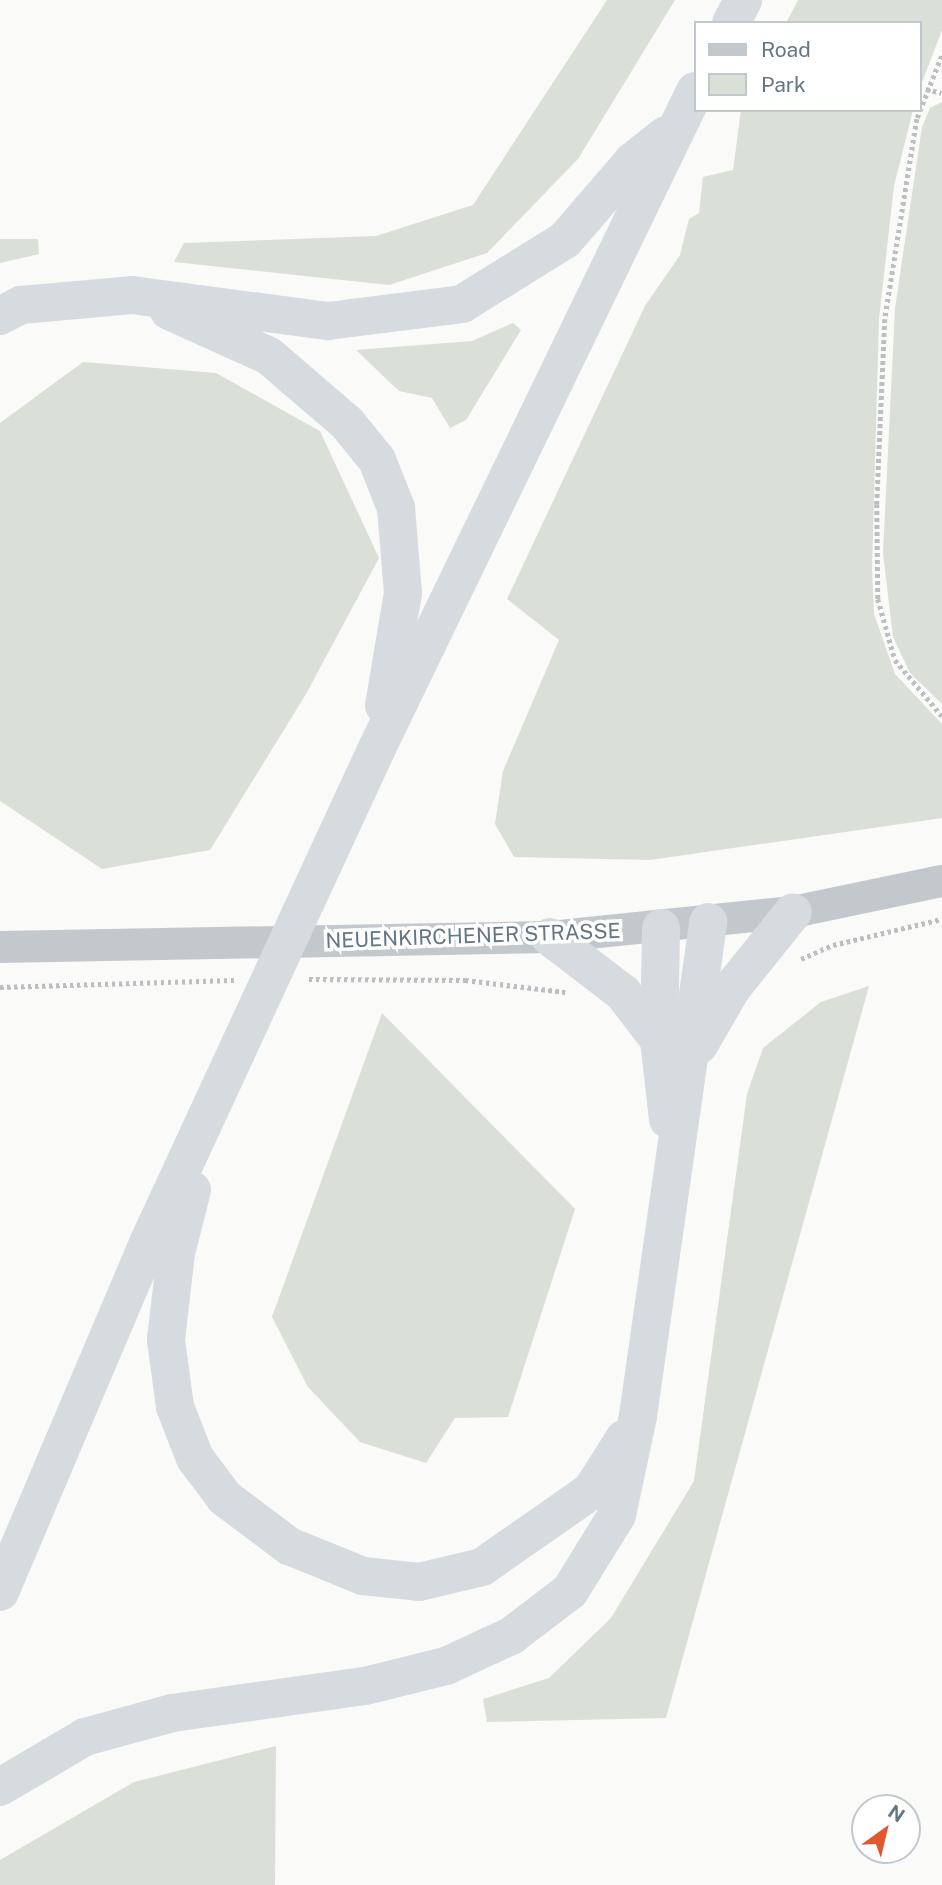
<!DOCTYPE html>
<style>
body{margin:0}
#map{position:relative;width:942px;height:1885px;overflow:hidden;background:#fafaf8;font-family:"Public Sans",sans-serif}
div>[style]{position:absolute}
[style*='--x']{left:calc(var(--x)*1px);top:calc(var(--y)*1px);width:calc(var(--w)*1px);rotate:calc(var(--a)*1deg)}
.green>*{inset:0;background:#dadfd7}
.path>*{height:4.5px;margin-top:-2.25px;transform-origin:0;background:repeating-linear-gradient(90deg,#bbbfc2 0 3.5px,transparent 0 7px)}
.tertiary>*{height:32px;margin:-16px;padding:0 16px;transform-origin:16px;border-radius:16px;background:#c3c8cc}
.trunk>*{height:38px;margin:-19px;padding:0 19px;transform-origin:19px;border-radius:19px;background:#d6dbdf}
span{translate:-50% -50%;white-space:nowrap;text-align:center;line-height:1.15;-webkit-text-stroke:7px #fff;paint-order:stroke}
.street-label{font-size:21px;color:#657683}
.legend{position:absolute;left:694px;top:21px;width:228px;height:91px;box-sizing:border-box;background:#fff;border:2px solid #c1c8cd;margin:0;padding:9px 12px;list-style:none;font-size:21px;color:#657683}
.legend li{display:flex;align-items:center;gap:14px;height:35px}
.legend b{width:35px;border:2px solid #c1c8cd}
.north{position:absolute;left:851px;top:1794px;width:70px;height:70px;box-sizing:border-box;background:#fff;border:2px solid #c1c8cd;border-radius:50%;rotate:34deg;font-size:19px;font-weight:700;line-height:28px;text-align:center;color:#657683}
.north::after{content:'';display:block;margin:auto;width:24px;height:32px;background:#e4572e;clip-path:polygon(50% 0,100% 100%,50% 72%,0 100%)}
</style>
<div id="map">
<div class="green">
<div style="clip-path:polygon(607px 0,675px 0,578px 159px,487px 253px,389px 285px,174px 262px,184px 243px,376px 236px,473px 205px)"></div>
<div style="clip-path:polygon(798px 0,942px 0,942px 30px,919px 90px,919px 23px,786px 23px)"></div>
<div style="clip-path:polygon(942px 102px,942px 704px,910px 673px,893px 637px,883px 553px,895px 308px,922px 127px,930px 108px)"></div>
<div style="clip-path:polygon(741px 110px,913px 110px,894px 186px,879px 319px,872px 568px,874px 614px,895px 674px,942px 724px,942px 818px,650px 860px,514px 857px,495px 824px,503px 771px,559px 640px,507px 599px,645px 306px,680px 255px,689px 219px,699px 213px,703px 177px,733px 170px)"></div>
<div style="clip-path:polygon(0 239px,38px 239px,39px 254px,0 263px)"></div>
<div style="clip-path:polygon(513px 323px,521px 330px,466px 420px,450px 428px,432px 398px,399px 391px,356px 350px,472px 341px)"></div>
<div style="clip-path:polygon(83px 362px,216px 373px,320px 431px,379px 558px,306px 694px,210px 850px,102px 869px,0 801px,0 423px)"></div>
<div style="clip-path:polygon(869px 986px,666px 1718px,487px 1722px,483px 1699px,549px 1678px,611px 1618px,694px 1481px,747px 1094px,763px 1048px,821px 1002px)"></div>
<div style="clip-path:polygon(382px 1013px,575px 1209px,508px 1417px,455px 1418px,426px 1463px,360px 1442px,308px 1387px,272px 1317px)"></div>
<div style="clip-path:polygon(276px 1746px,275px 1885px,0 1885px,0 1860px,134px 1782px)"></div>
</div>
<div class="path">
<div style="--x:942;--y:56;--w:68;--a:111.6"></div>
<div style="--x:917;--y:119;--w:203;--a:99.1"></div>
<div style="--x:885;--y:319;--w:185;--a:92.5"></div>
<div style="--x:877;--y:504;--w:95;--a:89.4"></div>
<div style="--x:878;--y:599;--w:63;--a:74.4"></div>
<div style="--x:895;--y:660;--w:73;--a:50"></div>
<div style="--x:926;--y:89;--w:16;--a:14"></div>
<div style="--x:801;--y:959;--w:35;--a:-24"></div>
<div style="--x:833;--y:945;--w:112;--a:-13.4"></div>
<div style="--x:309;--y:979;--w:156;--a:0.4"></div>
<div style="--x:465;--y:980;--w:101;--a:6.8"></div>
<div style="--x:0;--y:987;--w:234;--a:-1.7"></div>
</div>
<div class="tertiary">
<div style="--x:0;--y:947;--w:550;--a:-1.04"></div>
<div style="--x:550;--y:937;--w:244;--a:-5.9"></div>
<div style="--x:793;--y:912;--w:152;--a:-11.8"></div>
</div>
<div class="trunk">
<div style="--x:731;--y:23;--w:26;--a:-62"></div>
<div style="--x:169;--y:311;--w:110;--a:24.2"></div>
<div style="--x:269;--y:356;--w:103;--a:40.7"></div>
<div style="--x:347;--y:423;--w:48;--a:51"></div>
<div style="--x:377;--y:460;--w:52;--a:68.4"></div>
<div style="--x:396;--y:508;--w:85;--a:85.3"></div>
<div style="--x:403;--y:593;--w:114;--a:99.6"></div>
<div style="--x:0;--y:316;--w:24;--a:-28"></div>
<div style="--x:21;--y:305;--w:111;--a:-5.1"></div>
<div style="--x:132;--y:295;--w:198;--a:7.6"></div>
<div style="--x:328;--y:321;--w:135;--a:-7.2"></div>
<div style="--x:462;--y:304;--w:121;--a:-31.9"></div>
<div style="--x:565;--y:240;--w:104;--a:-49.3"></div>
<div style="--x:633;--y:161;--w:42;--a:-38.2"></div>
<div style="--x:661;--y:928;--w:112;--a:91"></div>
<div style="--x:659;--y:1040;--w:80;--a:83.5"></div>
<div style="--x:550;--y:937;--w:92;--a:37.5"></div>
<div style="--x:623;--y:993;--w:59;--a:52.5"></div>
<div style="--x:699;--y:1045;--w:66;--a:-59.9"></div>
<div style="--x:732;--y:988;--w:97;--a:-51.2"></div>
<div style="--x:192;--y:1190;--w:65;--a:104.3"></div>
<div style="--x:176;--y:1253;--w:88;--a:96.6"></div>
<div style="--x:166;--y:1340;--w:68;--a:82.3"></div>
<div style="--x:175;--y:1407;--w:55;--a:68.6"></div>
<div style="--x:195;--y:1458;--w:50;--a:53.1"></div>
<div style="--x:225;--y:1498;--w:80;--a:36.9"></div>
<div style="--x:289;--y:1546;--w:80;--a:22.1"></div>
<div style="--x:363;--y:1576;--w:56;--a:6.1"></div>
<div style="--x:419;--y:1582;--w:65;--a:-13.4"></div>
<div style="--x:482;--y:1567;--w:133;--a:-34.9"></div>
<div style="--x:591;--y:1491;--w:62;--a:-57.6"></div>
<div style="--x:0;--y:1592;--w:381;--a:-67"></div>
<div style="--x:149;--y:1241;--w:543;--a:-65.18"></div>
<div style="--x:377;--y:748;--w:730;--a:-64.17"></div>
<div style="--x:0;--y:1787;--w:99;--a:-30.5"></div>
<div style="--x:85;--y:1737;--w:90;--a:-15.4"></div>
<div style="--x:172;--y:1713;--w:195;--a:-8"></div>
<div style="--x:365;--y:1686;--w:83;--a:-13.9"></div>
<div style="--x:446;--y:1666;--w:72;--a:-24.8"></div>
<div style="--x:511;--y:1636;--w:74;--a:-37.3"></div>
<div style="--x:570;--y:1591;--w:89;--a:-58.3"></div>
<div style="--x:617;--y:1515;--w:101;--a:-78"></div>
<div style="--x:638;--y:1416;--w:499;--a:-81.9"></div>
</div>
<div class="street-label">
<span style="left:473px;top:936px;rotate:-2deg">NEUENKIRCHENER STRASSE</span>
</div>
<ul class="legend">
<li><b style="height:9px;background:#c3c8cc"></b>Road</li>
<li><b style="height:19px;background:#dadfd7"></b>Park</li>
</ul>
<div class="north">N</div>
</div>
